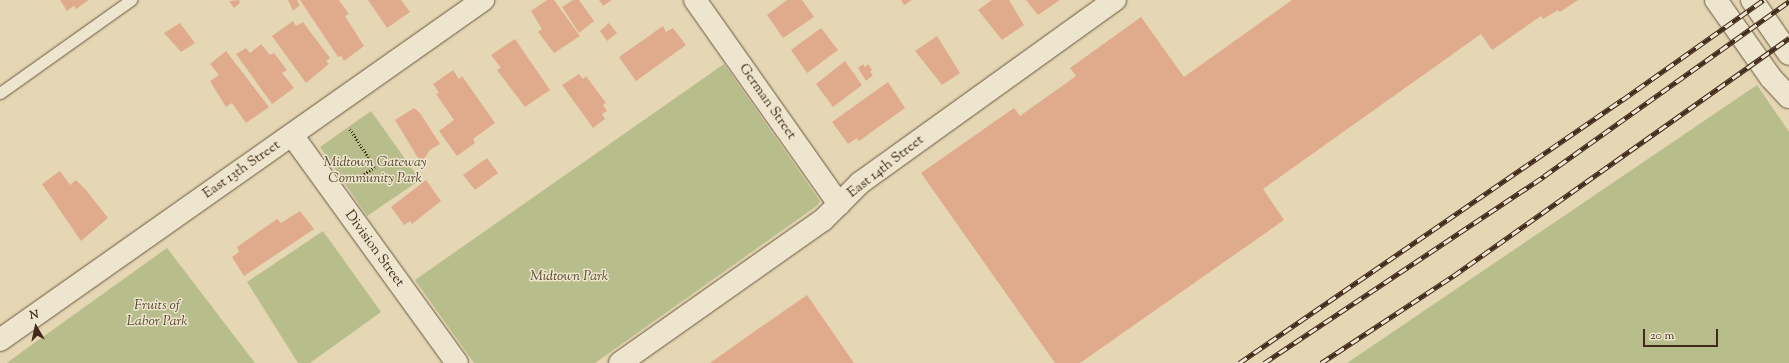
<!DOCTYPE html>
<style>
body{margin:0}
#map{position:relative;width:1789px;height:363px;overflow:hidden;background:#e5d7b3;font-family:"Sorts Mill Goudy",serif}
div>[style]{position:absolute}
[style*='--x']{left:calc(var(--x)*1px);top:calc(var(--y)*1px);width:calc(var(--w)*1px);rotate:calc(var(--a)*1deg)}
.green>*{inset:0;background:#b7be8b}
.building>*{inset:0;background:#e0ab8d}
.path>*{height:2.5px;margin-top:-1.25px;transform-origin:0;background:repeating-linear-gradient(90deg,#422a1a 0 1px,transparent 0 3px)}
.roads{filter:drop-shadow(0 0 1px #6b5540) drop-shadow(0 0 1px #6b5540)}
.service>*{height:11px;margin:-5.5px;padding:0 5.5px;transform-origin:5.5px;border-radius:5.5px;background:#eee5ce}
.minor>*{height:22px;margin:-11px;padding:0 11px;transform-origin:11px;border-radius:11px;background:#eee5ce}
.secondary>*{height:22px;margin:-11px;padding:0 11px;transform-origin:11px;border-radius:11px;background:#eee5ce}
.rail>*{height:4.5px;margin-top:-2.25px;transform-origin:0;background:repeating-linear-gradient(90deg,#eee5ce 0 9px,#422a1a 0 18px);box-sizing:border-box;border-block:1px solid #422a1a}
span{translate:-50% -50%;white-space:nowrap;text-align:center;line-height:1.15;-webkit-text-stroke:3px #eee5ce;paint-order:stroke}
.street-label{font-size:14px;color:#422a1a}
.park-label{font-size:14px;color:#594831;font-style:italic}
.north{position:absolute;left:16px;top:307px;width:40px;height:40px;-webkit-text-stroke:3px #eee5ce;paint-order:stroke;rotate:351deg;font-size:11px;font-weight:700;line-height:16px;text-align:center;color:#422a1a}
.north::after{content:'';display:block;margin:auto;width:14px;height:18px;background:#422a1a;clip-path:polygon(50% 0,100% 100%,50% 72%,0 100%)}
.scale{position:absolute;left:1643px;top:329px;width:75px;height:18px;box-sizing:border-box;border:2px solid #422a1a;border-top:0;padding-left:5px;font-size:12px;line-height:14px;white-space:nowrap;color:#422a1a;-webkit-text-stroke:3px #eee5ce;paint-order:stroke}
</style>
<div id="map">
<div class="green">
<div style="clip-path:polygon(724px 64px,820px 201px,818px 205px,595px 363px,474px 363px,415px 280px)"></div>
<div style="clip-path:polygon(1757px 85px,1789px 132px,1789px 363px,1347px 363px)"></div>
<div style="clip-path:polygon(371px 111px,420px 180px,367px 216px,320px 147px)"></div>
<div style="clip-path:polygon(323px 231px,381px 312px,310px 363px,298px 363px,247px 282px)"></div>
<div style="clip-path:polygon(167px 248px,255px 363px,7px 363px,12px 359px)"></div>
</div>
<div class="building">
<div style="clip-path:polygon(60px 0,89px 0,76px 9px,74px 6px,67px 11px)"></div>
<div style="clip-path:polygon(239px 0,240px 3px,234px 8px,229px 1px)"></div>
<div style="clip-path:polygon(288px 0,297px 0,300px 5px,293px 11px)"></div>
<div style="clip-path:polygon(300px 0,339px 0,349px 14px,345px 16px,364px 46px,344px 61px,341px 56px,338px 57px)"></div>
<div style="clip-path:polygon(368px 0,401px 0,410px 12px,387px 28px)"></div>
<div style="clip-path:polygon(547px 0,554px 0,580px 36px,554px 53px,538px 32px,542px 29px,531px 11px)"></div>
<div style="clip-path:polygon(573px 0,579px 0,594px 21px,579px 33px,562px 7px)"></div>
<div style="clip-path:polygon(599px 0,612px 0,603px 6px)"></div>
<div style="clip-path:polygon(787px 0,802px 0,814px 17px,783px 38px,767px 15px)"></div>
<div style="clip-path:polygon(901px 0,912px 0,904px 5px)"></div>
<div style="clip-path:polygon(992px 0,1009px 0,1024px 25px,1002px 40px,978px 10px)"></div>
<div style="clip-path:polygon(1026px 0,1060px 0,1038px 15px)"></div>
<div style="clip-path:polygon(1292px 0,1578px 0,1560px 12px,1558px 10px,1543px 19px,1541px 16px,1492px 50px,1481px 34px,1263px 189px,1284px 220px,1080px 363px,1055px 363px,921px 173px,1014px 108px,1020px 116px,1076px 76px,1070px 68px,1141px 17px,1184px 77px)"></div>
<div style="clip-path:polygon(293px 21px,296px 26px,303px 22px,330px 58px,326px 61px,329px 64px,306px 83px,272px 36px)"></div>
<div style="clip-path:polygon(180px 23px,195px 43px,181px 52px,164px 33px)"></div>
<div style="clip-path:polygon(609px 23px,617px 33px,607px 41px,600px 31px)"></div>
<div style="clip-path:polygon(663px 26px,666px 32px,673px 28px,686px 45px,636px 81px,619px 57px)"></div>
<div style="clip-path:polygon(821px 28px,838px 50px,807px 73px,791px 50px)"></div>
<div style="clip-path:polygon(937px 36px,960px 73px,942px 85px,915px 51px)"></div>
<div style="clip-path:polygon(515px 39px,550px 90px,525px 107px,497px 70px,501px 68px,491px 55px)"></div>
<div style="clip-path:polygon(261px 44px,270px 55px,274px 53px,287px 70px,282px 73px,294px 88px,272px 104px,236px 54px,246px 48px,250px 53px)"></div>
<div style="clip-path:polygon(226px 51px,269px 107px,246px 123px,232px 103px,226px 107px,210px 81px,219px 75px,210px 64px)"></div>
<div style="clip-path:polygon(845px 61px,862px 85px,833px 107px,816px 84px)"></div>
<div style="clip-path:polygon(863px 64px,865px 67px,868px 64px,872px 70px,870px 72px,873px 75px,866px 81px,858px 68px)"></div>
<div style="clip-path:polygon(453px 70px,459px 79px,462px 76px,495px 123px,473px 139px,475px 143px,457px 156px,439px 131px,454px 120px,436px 94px,439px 93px,433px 84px)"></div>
<div style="clip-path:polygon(579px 74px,583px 79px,586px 76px,606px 103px,603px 105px,607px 111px,602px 114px,605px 119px,593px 128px,562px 85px)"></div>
<div style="clip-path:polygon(888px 82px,905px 108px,859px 141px,857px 138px,848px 144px,832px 122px)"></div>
<div style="clip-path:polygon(414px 108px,420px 113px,440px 144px,430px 150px,421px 163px,395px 120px)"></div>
<div style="clip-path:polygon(487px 158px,498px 173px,475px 190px,463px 175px)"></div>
<div style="clip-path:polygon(60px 171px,70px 185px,76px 180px,86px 190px,108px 218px,81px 241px,42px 184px)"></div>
<div style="clip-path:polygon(426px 180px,441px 201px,412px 224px,410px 221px,404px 225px,391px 207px)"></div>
<div style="clip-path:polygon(300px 211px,314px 229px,244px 276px,232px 257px,239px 252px,237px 247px,277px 219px,281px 223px)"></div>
<div style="clip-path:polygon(807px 295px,854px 363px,710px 363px,755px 331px)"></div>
</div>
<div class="path">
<div style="--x:350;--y:129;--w:45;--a:56.7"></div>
<div style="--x:375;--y:167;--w:26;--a:144"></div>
</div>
<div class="roads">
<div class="service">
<div style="--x:0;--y:93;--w:161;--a:-35.4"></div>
</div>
<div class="minor">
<div style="--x:695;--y:0;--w:250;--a:54.8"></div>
<div style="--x:292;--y:135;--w:281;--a:54.1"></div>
<div style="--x:0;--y:340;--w:591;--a:-35.14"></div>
<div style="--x:620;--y:363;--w:248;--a:-35.2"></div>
<div style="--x:823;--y:220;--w:52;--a:-45"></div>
<div style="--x:860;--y:183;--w:314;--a:-35.7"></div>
</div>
<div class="secondary">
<div style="--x:1716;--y:0;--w:95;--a:54.8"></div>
<div style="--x:1771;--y:78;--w:26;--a:47"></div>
<div style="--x:1752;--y:0;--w:65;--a:55.6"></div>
</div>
</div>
<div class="rail">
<div style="--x:1239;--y:363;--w:465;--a:-34.5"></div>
<div style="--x:1622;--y:100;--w:173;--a:-35.3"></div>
<div style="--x:1264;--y:363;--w:337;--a:-33.7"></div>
<div style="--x:1544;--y:176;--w:301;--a:-35.5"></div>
<div style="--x:1321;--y:363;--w:158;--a:-33.4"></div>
<div style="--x:1453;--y:276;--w:412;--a:-35.3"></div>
</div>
<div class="street-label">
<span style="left:767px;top:102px;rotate:55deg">German Street</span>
<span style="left:886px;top:167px;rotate:-38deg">East 14th Street</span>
<span style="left:242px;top:170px;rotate:-35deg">East 13th Street</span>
<span style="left:374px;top:249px;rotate:54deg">Division Street</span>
</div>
<div class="park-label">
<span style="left:375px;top:171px">Midtown Gateway<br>Community Park</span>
<span style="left:569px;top:277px">Midtown Park</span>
<span style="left:157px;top:314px">Fruits of<br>Labor Park</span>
</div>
<div class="north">N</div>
<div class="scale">20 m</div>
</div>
